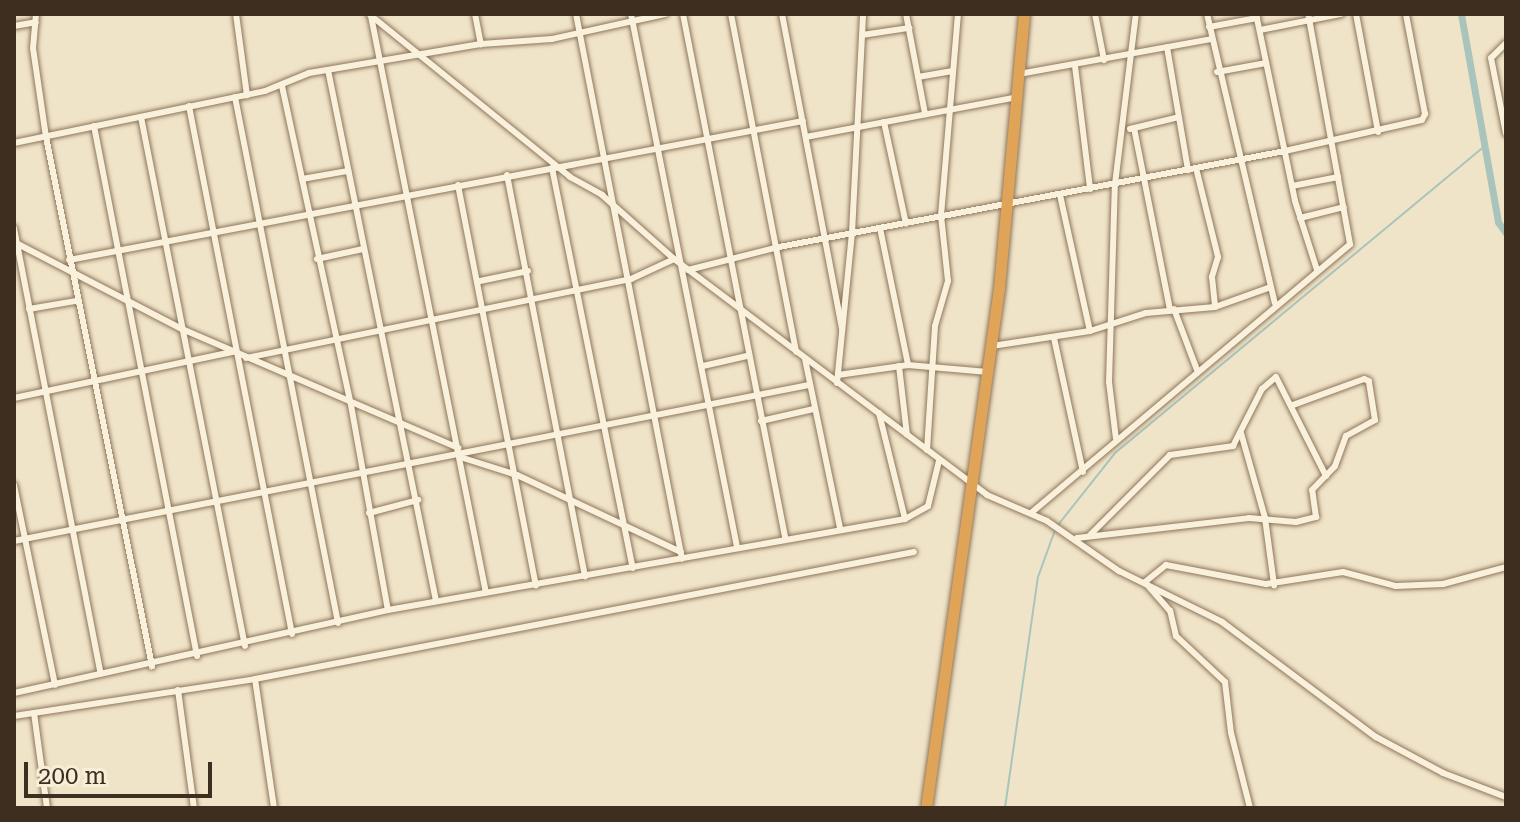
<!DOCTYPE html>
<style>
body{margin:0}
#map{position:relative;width:1520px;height:822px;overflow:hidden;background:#f0e4c8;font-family:"Roboto Serif",serif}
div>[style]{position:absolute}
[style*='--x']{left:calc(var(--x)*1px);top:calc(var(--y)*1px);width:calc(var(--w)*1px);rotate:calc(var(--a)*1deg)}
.stream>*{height:2px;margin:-1px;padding:0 1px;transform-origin:1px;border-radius:1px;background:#a9c4bc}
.canal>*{height:7px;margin:-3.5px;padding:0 3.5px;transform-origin:3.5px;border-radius:3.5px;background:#a9c4bc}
.roads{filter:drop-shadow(0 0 2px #8d765c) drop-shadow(0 0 2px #8d765c)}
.street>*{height:6px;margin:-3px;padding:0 3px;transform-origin:3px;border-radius:3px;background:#faf1dc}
.highway>*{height:11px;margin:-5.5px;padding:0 5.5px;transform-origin:5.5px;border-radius:5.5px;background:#e0a458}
span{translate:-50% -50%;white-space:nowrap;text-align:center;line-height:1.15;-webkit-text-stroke:6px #f7eed8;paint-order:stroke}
.frame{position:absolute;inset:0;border:16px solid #3d2e20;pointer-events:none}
.scale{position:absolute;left:24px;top:762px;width:188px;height:36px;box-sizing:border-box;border:4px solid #3d2e20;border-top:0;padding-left:10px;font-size:24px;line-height:28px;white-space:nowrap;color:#3d2e20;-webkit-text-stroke:6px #f7eed8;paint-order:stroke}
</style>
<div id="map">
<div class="stream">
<div style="--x:1058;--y:525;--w:92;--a:-51.6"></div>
<div style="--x:1115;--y:453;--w:481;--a:-39.7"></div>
<div style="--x:1005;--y:808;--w:233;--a:-81.9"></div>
<div style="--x:1038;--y:577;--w:50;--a:-70.1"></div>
</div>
<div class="canal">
<div style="--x:1461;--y:14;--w:211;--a:79.9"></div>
<div style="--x:1498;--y:222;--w:14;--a:54"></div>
</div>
<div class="roads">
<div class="street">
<div style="--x:36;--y:14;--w:34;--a:95"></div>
<div style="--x:33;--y:48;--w:90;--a:81.7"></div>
<div style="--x:46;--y:137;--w:540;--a:78.67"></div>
<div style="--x:236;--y:14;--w:82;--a:82.3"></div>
<div style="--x:369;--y:14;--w:259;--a:39"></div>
<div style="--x:570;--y:177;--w:37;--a:29"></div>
<div style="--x:602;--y:195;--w:96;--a:41.6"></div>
<div style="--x:674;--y:259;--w:392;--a:37"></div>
<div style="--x:987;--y:495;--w:65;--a:23.4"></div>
<div style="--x:1047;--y:521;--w:88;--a:34.8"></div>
<div style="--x:1119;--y:571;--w:115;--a:26.3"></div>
<div style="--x:1222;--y:622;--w:192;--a:36.8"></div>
<div style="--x:1376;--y:737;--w:76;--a:28.2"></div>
<div style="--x:1443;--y:773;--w:67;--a:20.9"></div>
<div style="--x:475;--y:14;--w:31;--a:79"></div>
<div style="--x:576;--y:14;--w:555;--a:78.99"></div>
<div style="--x:631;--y:14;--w:543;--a:78.75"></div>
<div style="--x:683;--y:14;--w:533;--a:78.96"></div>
<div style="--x:731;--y:14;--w:344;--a:79.1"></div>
<div style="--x:782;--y:14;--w:321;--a:79.2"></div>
<div style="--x:906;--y:14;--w:102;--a:79.2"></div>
<div style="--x:1095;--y:14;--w:47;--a:78.9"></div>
<div style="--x:1207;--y:14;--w:297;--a:76.8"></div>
<div style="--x:1256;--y:14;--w:191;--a:78.2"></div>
<div style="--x:1295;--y:201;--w:72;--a:72.3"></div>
<div style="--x:1356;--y:14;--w:120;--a:79.4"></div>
<div style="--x:371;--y:16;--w:588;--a:78.73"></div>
<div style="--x:14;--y:26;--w:22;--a:-10"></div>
<div style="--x:1209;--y:27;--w:49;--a:-10.6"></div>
<div style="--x:1260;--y:30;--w:83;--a:-11.2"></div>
<div style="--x:862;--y:35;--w:48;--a:-8.5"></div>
<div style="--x:1506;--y:43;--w:21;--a:135"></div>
<div style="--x:1491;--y:58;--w:77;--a:78.8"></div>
<div style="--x:1167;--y:47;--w:125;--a:80.3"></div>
<div style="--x:1075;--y:66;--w:124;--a:83"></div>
<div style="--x:328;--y:70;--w:542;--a:78.5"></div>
<div style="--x:1217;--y:72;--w:50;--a:-10.4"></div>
<div style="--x:1019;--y:74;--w:195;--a:-10.3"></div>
<div style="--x:918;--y:77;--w:35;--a:-10"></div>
<div style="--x:282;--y:86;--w:326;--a:77.8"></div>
<div style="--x:351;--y:405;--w:208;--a:79.8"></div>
<div style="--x:235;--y:97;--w:536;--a:78.92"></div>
<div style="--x:189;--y:106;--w:538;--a:78.96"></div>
<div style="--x:141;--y:117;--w:539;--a:78.88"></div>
<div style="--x:884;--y:122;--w:104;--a:77.8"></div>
<div style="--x:94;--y:126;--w:540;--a:79"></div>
<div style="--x:1134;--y:128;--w:186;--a:78.8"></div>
<div style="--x:1130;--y:129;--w:50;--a:-13.8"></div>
<div style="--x:806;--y:137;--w:216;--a:-10.7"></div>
<div style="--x:14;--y:143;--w:256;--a:-11.7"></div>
<div style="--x:265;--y:91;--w:48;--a:-22.2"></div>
<div style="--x:309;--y:73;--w:174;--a:-9.6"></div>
<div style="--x:481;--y:44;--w:71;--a:-4"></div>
<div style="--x:552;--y:39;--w:116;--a:-12.5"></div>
<div style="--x:552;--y:168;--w:408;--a:78.6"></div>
<div style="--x:1196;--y:168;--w:92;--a:76.1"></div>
<div style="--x:1218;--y:257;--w:21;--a:107"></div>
<div style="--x:1212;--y:277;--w:30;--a:84"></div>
<div style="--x:507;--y:175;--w:409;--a:79"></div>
<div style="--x:302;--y:179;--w:47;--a:-9.9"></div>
<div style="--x:458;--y:185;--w:408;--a:79"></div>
<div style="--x:1292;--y:186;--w:47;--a:-11.1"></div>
<div style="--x:1060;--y:195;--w:139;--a:77.6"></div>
<div style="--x:1300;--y:218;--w:45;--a:-14"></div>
<div style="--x:14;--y:228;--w:454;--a:79"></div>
<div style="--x:880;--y:228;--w:140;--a:78.4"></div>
<div style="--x:14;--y:242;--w:189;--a:27.4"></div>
<div style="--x:182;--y:329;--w:301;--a:23.3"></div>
<div style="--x:317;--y:259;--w:47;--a:-12.3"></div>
<div style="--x:69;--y:260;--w:747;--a:-10.72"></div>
<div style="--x:688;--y:270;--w:94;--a:-14.2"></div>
<div style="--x:779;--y:247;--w:515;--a:-10.74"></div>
<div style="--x:1285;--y:151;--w:140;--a:-12.8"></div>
<div style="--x:1422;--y:120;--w:7;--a:-63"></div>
<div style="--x:1425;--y:114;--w:102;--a:-100.8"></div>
<div style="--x:480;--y:281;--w:49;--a:-11.8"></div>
<div style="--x:29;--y:309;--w:48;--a:-9.7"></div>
<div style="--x:1174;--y:309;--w:65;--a:69.3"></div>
<div style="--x:1054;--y:338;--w:137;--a:77.8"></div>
<div style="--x:992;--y:346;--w:99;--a:-8.7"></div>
<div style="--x:1090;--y:331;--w:59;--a:-17.8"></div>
<div style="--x:1146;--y:313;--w:69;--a:-5"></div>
<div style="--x:1215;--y:307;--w:56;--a:-19.7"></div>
<div style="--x:246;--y:358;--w:393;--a:-11.6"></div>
<div style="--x:631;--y:279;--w:47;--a:-24.9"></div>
<div style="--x:805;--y:359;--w:173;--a:78.3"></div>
<div style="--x:703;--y:366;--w:45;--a:-12.8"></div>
<div style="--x:899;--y:366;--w:69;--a:83.4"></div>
<div style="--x:838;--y:375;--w:71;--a:-8.1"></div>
<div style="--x:908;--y:365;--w:80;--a:5"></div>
<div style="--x:837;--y:383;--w:151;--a:-84.3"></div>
<div style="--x:852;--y:233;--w:219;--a:-87.1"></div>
<div style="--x:14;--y:398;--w:223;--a:-11.9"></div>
<div style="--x:879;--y:413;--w:109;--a:76.2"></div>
<div style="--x:761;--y:421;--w:54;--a:-12.8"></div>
<div style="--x:1241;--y:433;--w:88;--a:74.2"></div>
<div style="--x:1265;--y:518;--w:68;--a:82.3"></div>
<div style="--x:1116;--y:439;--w:57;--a:-97"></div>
<div style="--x:1109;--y:382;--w:198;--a:-88.3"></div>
<div style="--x:1115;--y:184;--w:171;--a:-83"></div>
<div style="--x:927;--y:450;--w:124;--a:-86.3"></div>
<div style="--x:935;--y:326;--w:47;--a:-73.9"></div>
<div style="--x:948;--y:281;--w:65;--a:-96.1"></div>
<div style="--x:941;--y:216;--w:203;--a:-85.2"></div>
<div style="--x:460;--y:457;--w:60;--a:17.5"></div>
<div style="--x:517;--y:475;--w:181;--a:25.2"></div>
<div style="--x:14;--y:485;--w:204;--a:78.4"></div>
<div style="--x:369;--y:513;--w:51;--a:-14.9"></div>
<div style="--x:1031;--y:513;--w:417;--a:-40.1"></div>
<div style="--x:1350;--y:244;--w:234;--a:-100.3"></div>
<div style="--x:1090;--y:535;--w:113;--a:-45"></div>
<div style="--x:1170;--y:455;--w:64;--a:-8.1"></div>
<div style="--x:1233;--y:446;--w:64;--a:-63"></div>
<div style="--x:1262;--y:389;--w:18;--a:-41"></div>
<div style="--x:1276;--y:377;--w:111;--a:63.2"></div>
<div style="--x:1077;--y:538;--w:173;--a:-6.6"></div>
<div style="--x:1249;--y:518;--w:47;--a:4.9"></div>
<div style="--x:1296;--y:522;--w:21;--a:-14"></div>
<div style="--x:1316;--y:517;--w:27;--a:-98"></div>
<div style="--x:1312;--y:490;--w:33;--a:-46"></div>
<div style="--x:1335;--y:466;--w:32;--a:-70"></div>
<div style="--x:1346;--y:436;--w:33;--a:-29"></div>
<div style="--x:1375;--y:420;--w:39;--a:-99"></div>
<div style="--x:1369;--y:381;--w:5;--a:-158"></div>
<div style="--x:1364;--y:379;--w:76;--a:159.9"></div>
<div style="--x:14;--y:541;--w:810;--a:-11.1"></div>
<div style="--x:255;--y:679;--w:130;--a:81.6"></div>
<div style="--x:178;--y:690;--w:119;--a:82.3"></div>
<div style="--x:14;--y:693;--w:383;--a:-12.5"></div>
<div style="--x:388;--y:610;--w:525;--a:-9.98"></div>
<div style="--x:905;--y:519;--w:26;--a:-29"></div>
<div style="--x:928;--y:506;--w:46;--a:-76.3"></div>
<div style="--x:34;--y:713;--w:96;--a:82.2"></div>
<div style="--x:14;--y:716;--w:244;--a:-8.7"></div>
<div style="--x:255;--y:679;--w:671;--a:-10.91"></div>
<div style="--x:1250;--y:808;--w:77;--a:-104.2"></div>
<div style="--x:1231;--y:733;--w:51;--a:-96.7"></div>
<div style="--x:1225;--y:682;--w:67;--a:-136.8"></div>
<div style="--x:1176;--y:636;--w:26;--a:-103"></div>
<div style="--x:1170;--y:611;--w:38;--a:-131"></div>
<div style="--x:1145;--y:582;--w:27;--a:-39"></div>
<div style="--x:1166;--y:565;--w:102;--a:10.8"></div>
<div style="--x:1266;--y:584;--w:78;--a:-8.9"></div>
<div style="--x:1343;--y:572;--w:55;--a:14.8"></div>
<div style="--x:1396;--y:586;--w:47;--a:-2.4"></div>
<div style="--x:1443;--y:584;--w:65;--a:-15.1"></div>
</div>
<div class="highway">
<div style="--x:926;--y:808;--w:525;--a:-82.01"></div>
<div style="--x:999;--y:288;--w:275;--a:-84.8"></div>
</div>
</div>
<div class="frame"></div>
<div class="scale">200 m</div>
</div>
